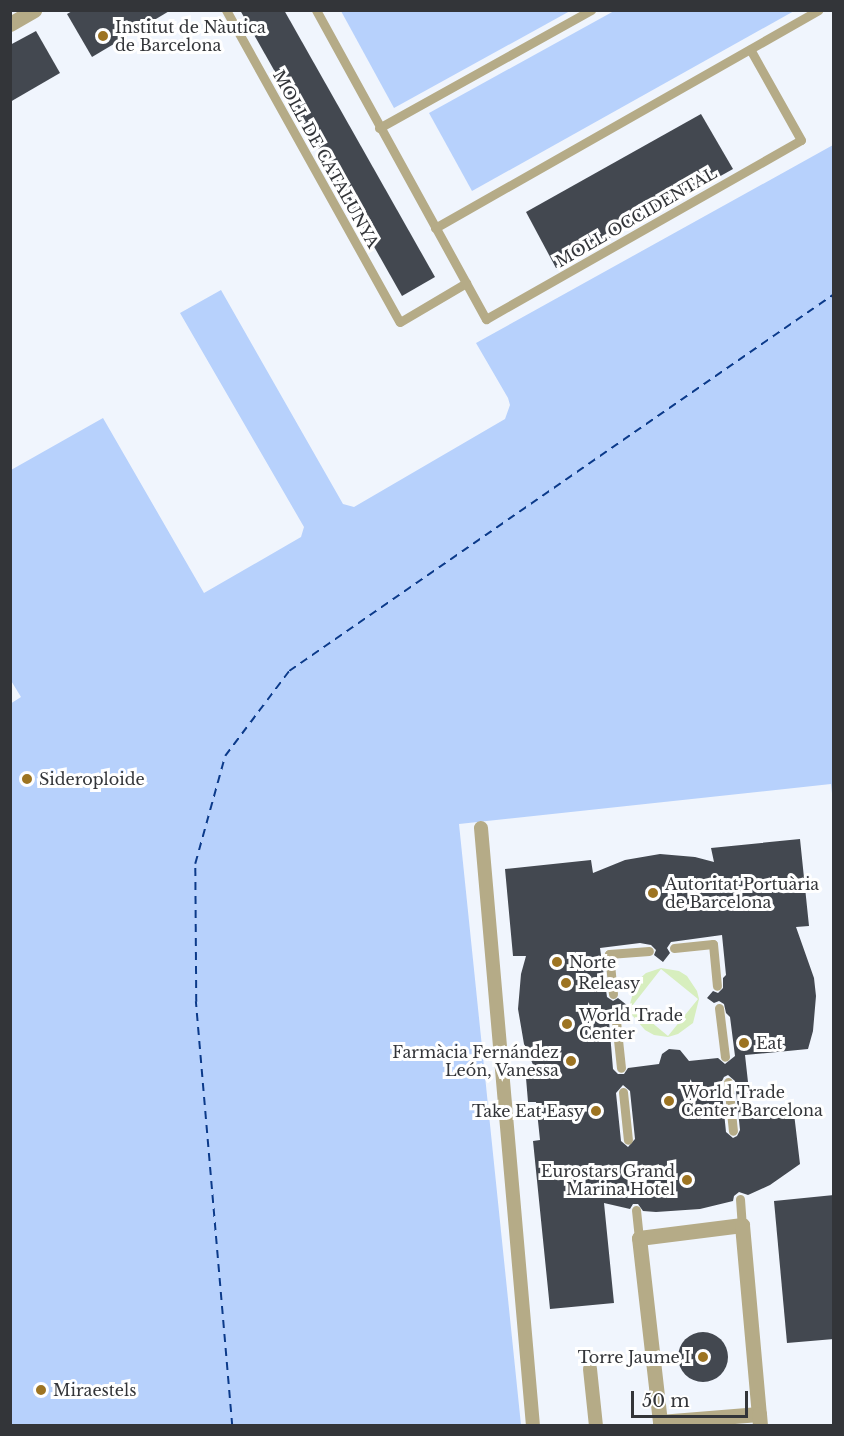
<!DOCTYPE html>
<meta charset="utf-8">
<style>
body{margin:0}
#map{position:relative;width:844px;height:1436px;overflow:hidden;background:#f0f5fd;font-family:"Libre Baskerville",serif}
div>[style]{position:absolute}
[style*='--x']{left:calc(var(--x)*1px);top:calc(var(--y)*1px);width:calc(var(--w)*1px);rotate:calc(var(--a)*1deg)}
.green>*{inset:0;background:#d7eebe}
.water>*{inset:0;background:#b7d1fc}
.ferry>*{height:1.5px;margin-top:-0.75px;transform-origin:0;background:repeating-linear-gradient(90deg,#0b3a8a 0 8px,transparent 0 14px)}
.building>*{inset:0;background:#434850}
.round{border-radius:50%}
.service>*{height:9px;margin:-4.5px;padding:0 4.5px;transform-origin:4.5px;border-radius:4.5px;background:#b5ab87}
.pedestrian>*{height:14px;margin:-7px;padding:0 7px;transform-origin:7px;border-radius:7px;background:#b5ab87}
.minor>*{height:15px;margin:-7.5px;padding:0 7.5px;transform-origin:7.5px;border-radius:7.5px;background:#b5ab87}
.dots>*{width:16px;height:16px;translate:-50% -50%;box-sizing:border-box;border:3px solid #fff;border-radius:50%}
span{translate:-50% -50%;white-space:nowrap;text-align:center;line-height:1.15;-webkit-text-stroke:6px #fff;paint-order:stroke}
.poi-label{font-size:16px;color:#333539}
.left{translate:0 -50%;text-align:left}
.right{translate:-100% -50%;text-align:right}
.street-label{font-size:16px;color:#333539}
.frame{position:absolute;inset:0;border:12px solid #333539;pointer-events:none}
.scale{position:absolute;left:631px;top:1391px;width:117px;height:27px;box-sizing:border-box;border:3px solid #333539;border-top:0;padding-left:8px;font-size:18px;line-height:21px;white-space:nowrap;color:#333539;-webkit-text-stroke:4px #fff;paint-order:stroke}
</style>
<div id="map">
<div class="green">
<div style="clip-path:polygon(evenodd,661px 968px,679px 971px,687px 976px,697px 991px,699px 999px,693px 1023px,678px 1034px,668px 1037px,654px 1035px,645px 1030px,632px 1015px,630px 1004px,636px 982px,646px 973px,661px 968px,661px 969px,698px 999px,668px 1036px,632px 1006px,661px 969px)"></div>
</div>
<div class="water">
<div style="clip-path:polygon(341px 11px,570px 11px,394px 108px)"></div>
<div style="clip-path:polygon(614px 11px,794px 11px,472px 191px,429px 113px)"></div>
<div style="clip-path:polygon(833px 145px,833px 803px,831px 784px,459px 824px,521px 1425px,11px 1425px,10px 704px,21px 697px,10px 679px,11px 470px,103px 418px,204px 593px,301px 537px,304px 527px,180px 313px,221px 290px,343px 504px,354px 507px,505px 419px,510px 405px,508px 398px,476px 343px)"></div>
</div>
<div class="ferry">
<div style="--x:232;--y:1426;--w:426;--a:-94.9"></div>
<div style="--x:196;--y:1002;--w:138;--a:-90.4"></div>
<div style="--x:195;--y:864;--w:112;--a:-74.5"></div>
<div style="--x:225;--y:756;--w:106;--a:-53"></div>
<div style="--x:289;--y:671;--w:663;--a:-34.67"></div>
</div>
<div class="building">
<div style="clip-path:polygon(74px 10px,171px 10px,92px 57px,67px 14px)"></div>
<div style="clip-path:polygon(240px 10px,284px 10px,435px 277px,402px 296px)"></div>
<div style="clip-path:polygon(36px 31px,60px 73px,10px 102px,10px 45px)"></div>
<div style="clip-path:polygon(701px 114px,733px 169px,556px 268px,526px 212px)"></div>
<div style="clip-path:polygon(evenodd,800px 839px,809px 926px,796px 927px,814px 978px,816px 996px,813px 1031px,808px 1049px,745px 1055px,751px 1109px,793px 1105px,800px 1164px,770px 1185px,748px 1195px,739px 1192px,734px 1196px,733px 1201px,700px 1209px,656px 1212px,643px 1211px,638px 1204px,633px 1204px,630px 1209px,604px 1203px,614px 1303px,550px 1309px,533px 1141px,540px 1140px,536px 1102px,528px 1102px,526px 1078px,538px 1076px,524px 1044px,518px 1009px,521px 974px,526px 956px,513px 956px,505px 869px,591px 860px,593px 873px,625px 860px,660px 854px,695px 857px,714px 862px,711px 848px,800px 839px,722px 935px,726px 975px,723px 978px,723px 988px,718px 993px,713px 991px,707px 998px,714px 1003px,719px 1001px,724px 1004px,726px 1013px,730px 1017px,735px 1056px,725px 1064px,718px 1058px,689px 1061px,680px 1050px,669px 1049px,662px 1054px,659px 1064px,628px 1068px,624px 1074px,618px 1074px,613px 1069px,609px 1021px,612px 1016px,620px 1016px,628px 1006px,618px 998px,613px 1001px,607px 997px,600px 948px,640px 943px,651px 945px,656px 950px,654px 955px,663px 962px,670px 953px,667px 948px,671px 942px,722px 935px,800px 839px,728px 1075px,735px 1081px,740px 1130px,737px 1136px,733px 1138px,726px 1132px,721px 1083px,724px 1077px,728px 1075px,800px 839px,623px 1085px,630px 1091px,635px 1139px,628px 1147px,621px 1141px,616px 1093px,623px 1085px)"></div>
<div style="clip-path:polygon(834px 1195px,834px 1339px,787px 1343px,774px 1201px)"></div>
<div class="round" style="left:678px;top:1332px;width:50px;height:50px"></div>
</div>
<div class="service">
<div style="--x:226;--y:10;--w:357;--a:60.9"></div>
<div style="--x:400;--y:322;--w:77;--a:-30.6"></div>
<div style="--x:316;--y:10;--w:353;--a:61.2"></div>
<div style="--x:486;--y:319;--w:362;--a:-29.6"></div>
<div style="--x:801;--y:140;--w:104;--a:-119.3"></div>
<div style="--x:379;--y:128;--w:243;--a:-29.1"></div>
<div style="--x:435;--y:228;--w:441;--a:-29.6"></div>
<div style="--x:674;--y:948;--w:39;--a:-6"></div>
<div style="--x:713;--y:944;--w:42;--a:84.6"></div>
<div style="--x:613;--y:994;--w:40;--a:-95.7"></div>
<div style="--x:609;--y:954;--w:40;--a:-4.3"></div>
<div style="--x:719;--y:1008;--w:49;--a:83"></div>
<div style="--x:616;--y:1021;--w:47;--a:83.9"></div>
<div style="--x:728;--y:1082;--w:49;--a:84.2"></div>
<div style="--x:623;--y:1092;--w:48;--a:84.1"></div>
<div style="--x:740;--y:1199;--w:26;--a:86"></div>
<div style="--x:636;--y:1210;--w:28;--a:84"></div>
</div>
<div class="pedestrian">
<div style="--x:481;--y:828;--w:600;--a:85.03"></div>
<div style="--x:590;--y:1369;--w:57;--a:84"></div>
</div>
<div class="minor">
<div style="--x:10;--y:24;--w:28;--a:-30"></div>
<div style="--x:660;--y:1422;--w:185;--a:-96.5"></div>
<div style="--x:639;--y:1238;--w:104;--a:-7.2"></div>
<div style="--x:742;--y:1225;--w:190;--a:84.9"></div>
<div style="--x:660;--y:1426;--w:4;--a:-90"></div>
<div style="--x:660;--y:1422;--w:99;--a:-4.6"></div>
<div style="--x:759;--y:1414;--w:12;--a:85"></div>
</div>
<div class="dots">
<div style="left:103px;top:36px;background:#9d7422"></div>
<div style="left:27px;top:779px;background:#9d7422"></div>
<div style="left:653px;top:893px;background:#9d7422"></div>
<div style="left:557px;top:962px;background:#9d7422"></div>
<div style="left:566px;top:983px;background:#9d7422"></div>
<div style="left:567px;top:1024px;background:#9d7422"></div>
<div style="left:744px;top:1043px;background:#9d7422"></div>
<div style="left:571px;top:1061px;background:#9d7422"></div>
<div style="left:669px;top:1101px;background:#9d7422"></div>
<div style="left:596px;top:1111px;background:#9d7422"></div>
<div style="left:687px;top:1180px;background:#9d7422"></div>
<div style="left:703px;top:1357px;background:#9d7422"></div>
<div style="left:41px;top:1390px;background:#9d7422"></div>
</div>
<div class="poi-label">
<span class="left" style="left:115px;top:36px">Institut de Nàutica<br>de Barcelona</span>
<span class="left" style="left:39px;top:779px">Sideroploide</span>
<span class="left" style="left:665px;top:893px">Autoritat Portuària<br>de Barcelona</span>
<span class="left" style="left:569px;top:962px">Norte</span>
<span class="left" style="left:578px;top:983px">Releasy</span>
<span class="left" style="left:579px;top:1024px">World Trade<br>Center</span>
<span class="left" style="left:756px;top:1043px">Eat</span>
<span class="right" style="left:559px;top:1061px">Farmàcia Fernández<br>León, Vanessa</span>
<span class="left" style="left:681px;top:1101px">World Trade<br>Center Barcelona</span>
<span class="right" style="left:584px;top:1111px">Take Eat Easy</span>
<span class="right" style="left:675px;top:1180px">Eurostars Grand<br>Marina Hotel</span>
<span class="right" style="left:691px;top:1357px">Torre Jaume I</span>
<span class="left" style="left:53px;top:1390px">Miraestels</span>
</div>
<div class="street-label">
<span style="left:326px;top:159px;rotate:61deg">MOLL DE CATALUNYA</span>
<span style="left:636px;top:217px;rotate:-30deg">MOLL OCCIDENTAL</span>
</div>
<div class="frame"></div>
<div class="scale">50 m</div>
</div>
